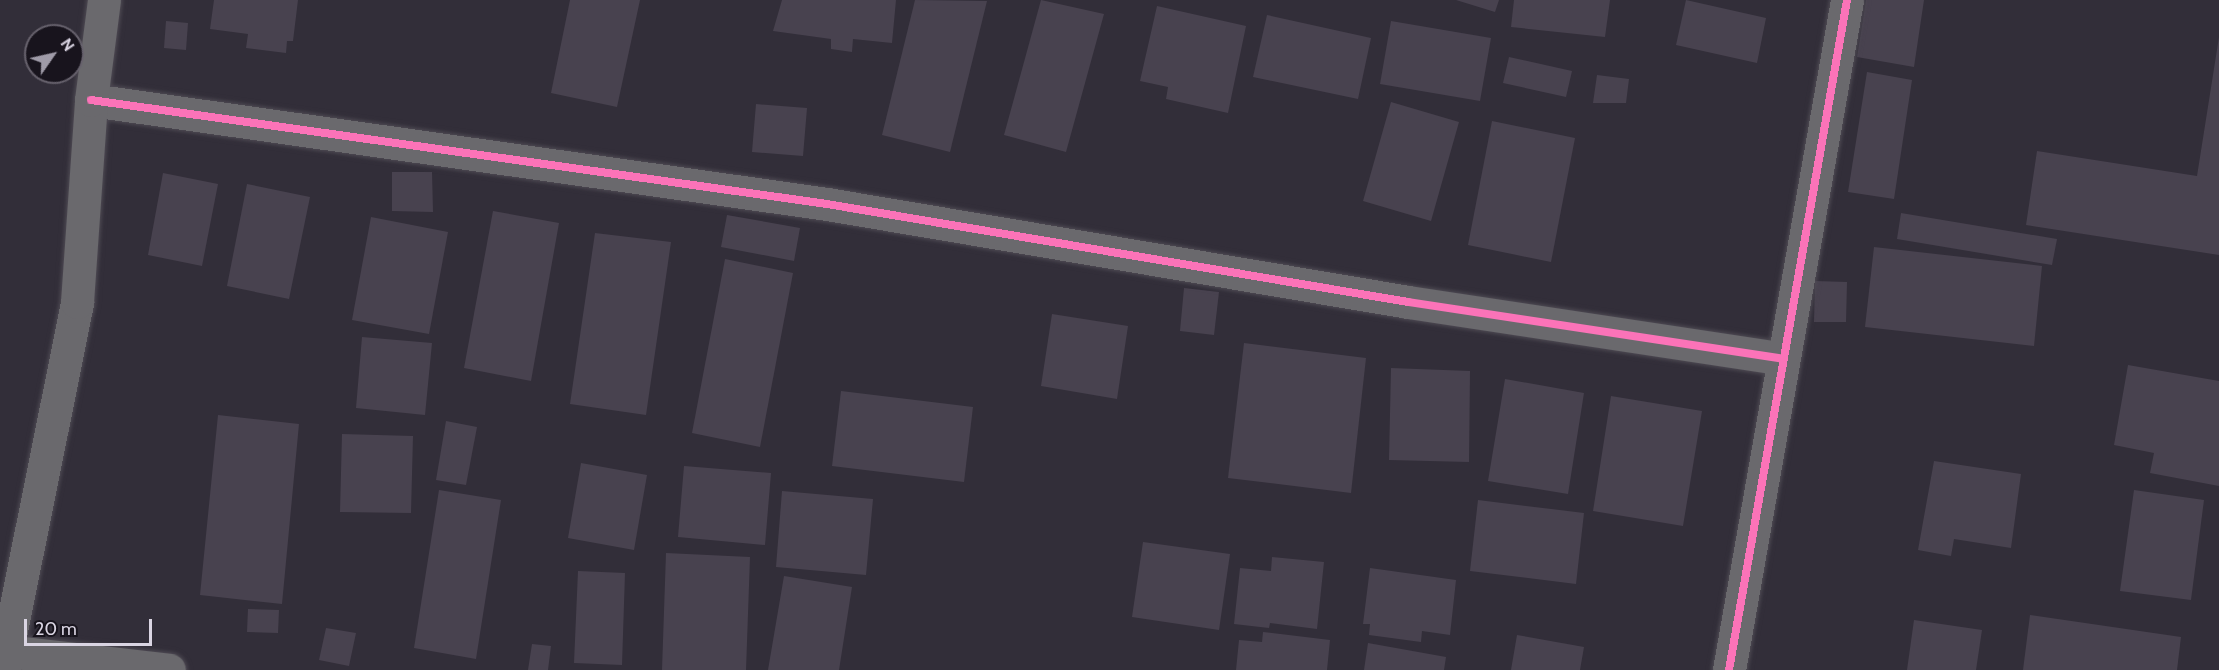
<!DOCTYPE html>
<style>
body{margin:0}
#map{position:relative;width:2219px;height:670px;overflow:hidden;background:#322e39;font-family:Cabin,sans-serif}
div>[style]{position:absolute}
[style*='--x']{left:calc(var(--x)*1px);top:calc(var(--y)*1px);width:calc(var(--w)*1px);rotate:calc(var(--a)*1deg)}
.building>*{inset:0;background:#48424f}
.roads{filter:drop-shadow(0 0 2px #4e4a53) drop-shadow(0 0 2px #4e4a53)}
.minor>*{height:33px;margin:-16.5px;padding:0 16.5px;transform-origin:16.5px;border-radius:16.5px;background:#6a696d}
.cycleway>*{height:8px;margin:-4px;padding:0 4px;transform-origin:4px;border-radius:4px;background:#fb73b8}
span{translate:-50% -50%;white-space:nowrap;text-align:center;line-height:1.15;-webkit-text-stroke:5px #18141d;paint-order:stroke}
.north{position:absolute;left:24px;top:24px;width:60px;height:60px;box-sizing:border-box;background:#18141d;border:2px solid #66616c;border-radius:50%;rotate:56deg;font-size:16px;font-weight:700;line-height:24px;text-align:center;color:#dad5e3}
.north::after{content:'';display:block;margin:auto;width:21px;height:27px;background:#9f9ba8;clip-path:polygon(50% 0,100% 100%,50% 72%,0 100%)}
.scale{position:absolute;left:24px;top:619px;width:128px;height:27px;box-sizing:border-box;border:3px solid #dad5e3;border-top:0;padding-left:8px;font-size:18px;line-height:21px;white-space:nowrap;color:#dad5e3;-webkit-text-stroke:4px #18141d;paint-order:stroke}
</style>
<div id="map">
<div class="building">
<div style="clip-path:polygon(214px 0,298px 0,293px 41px,287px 41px,286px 53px,246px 48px,248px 34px,210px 29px)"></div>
<div style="clip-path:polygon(570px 0,640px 0,617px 107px,551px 93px)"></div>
<div style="clip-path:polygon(782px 0,896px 0,892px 43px,853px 39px,852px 52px,831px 49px,831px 39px,773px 31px)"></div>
<div style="clip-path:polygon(915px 0,987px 1px,950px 152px,882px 135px)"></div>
<div style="clip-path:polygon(1041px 0,1104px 14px,1066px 152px,1004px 135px)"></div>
<div style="clip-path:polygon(1456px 0,1499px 0,1495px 12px)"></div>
<div style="clip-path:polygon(1514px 0,1610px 0,1605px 37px,1511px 27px)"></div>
<div style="clip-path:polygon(1686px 0,1766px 18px,1757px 63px,1676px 45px)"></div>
<div style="clip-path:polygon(1866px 0,1924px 0,1914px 67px,1857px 57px)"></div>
<div style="clip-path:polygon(1157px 6px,1246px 26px,1228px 113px,1166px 99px,1168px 87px,1140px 81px)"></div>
<div style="clip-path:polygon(1267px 15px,1371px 38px,1358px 99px,1253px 77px)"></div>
<div style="clip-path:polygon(166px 21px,188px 23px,186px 50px,164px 48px)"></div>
<div style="clip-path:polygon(1391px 21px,1491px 38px,1480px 101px,1380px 84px)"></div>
<div style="clip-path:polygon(2219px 37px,2219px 255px,2026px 225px,2037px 151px,2197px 176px)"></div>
<div style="clip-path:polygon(1509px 57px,1572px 71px,1566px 97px,1503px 83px)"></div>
<div style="clip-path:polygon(1867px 72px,1912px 80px,1894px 199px,1848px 192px)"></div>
<div style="clip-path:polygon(1597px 75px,1629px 79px,1626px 103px,1593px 103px)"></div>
<div style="clip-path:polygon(1391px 102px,1459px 122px,1431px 221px,1363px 201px)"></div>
<div style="clip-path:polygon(756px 104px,807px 108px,803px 156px,752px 152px)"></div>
<div style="clip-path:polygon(1492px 121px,1575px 138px,1551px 262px,1468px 245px)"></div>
<div style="clip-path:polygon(392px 172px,432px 172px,433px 212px,392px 211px)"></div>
<div style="clip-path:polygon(163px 173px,218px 184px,202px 266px,148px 255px)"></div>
<div style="clip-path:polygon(247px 184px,310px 197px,289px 299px,227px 286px)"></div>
<div style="clip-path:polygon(493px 211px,559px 223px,531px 381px,464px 368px)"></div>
<div style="clip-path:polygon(1901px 213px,2057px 239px,2052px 265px,1897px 239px)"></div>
<div style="clip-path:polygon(727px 215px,800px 228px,794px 261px,721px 247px)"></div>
<div style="clip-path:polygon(371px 217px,448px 232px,429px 334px,352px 320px)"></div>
<div style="clip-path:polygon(595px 233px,671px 242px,646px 415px,570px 404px)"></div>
<div style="clip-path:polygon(1874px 247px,2042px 266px,2034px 346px,1865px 327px)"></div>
<div style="clip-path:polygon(725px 259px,793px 273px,760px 447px,692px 433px)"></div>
<div style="clip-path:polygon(1815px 281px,1847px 282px,1846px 322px,1814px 322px)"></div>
<div style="clip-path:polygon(1184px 288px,1219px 292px,1214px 335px,1180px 331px)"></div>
<div style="clip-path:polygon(1052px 314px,1128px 326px,1117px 399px,1041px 386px)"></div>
<div style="clip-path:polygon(362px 337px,432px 343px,425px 415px,356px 408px)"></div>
<div style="clip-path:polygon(1244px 343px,1366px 358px,1351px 493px,1228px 478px)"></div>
<div style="clip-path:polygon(2128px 365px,2219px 381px,2219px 486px,2150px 473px,2154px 453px,2114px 445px)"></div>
<div style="clip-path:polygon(1391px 368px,1470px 371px,1469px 462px,1389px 460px)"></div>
<div style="clip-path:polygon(1505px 379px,1584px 393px,1568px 494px,1488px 481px)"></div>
<div style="clip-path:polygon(841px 391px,973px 407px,964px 482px,832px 466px)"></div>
<div style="clip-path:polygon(1611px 396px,1702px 411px,1683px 526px,1593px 511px)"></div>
<div style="clip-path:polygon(218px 415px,299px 424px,282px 604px,200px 595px)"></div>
<div style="clip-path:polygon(446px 421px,477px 427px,466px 485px,436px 480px)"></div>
<div style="clip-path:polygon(342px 434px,413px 436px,411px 513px,340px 512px)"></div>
<div style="clip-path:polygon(1934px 461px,2021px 474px,2011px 548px,1954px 539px,1951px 556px,1918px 550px)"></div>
<div style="clip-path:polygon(581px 463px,647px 475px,634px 550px,568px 538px)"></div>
<div style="clip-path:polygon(684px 466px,771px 473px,765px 545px,678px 537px)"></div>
<div style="clip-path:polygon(439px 490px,501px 500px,476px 659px,414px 648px)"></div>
<div style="clip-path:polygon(2134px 490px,2204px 500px,2191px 600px,2120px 591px)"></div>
<div style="clip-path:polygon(782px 491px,873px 499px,866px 575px,776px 567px)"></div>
<div style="clip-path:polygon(1478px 500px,1584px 513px,1576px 584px,1470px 571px)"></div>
<div style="clip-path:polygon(1143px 542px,1230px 554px,1219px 630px,1132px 617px)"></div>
<div style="clip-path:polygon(666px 553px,750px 557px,746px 670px,662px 670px)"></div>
<div style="clip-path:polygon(1272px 557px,1324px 562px,1317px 629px,1270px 623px,1269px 628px,1234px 624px,1240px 568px,1271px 571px)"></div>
<div style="clip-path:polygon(1370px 568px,1456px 580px,1450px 635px,1422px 631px,1421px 642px,1369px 635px,1370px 624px,1363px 624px)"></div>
<div style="clip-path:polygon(578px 571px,625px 573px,622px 665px,574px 663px)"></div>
<div style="clip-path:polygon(784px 576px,852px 587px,839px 670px,768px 670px)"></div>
<div style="clip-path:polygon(248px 609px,279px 610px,278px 633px,247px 632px)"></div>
<div style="clip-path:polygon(2030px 615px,2181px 637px,2177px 670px,2023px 670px)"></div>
<div style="clip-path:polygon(1914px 620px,1982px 630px,1976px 670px,1907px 670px)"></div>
<div style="clip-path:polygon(326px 628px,356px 633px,349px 666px,319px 660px)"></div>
<div style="clip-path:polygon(1263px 632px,1330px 640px,1327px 670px,1236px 670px,1239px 640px,1262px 642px)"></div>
<div style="clip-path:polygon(1517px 635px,1584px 647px,1580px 670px,1511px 670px)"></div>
<div style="clip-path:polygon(1368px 643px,1446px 657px,1444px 670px,1364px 670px)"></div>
<div style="clip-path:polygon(532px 644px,551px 646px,548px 670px,528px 670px)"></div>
</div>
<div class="roads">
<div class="minor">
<div style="--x:91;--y:100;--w:743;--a:8.04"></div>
<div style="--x:827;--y:204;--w:589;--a:9.57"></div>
<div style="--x:1408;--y:302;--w:379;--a:8.6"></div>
<div style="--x:6;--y:651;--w:164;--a:6.6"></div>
<div style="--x:3;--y:670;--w:375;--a:-78.6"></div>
<div style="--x:77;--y:302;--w:202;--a:-86"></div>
<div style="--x:91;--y:100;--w:101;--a:-82.6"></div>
<div style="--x:1729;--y:670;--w:680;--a:-80.01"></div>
</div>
</div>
<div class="cycleway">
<div style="--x:91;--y:100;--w:743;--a:8.04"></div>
<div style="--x:827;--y:204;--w:589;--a:9.57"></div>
<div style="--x:1408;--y:302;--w:379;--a:8.6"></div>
<div style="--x:1729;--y:670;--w:680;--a:-80.01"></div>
</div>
<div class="north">N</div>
<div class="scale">20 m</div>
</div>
